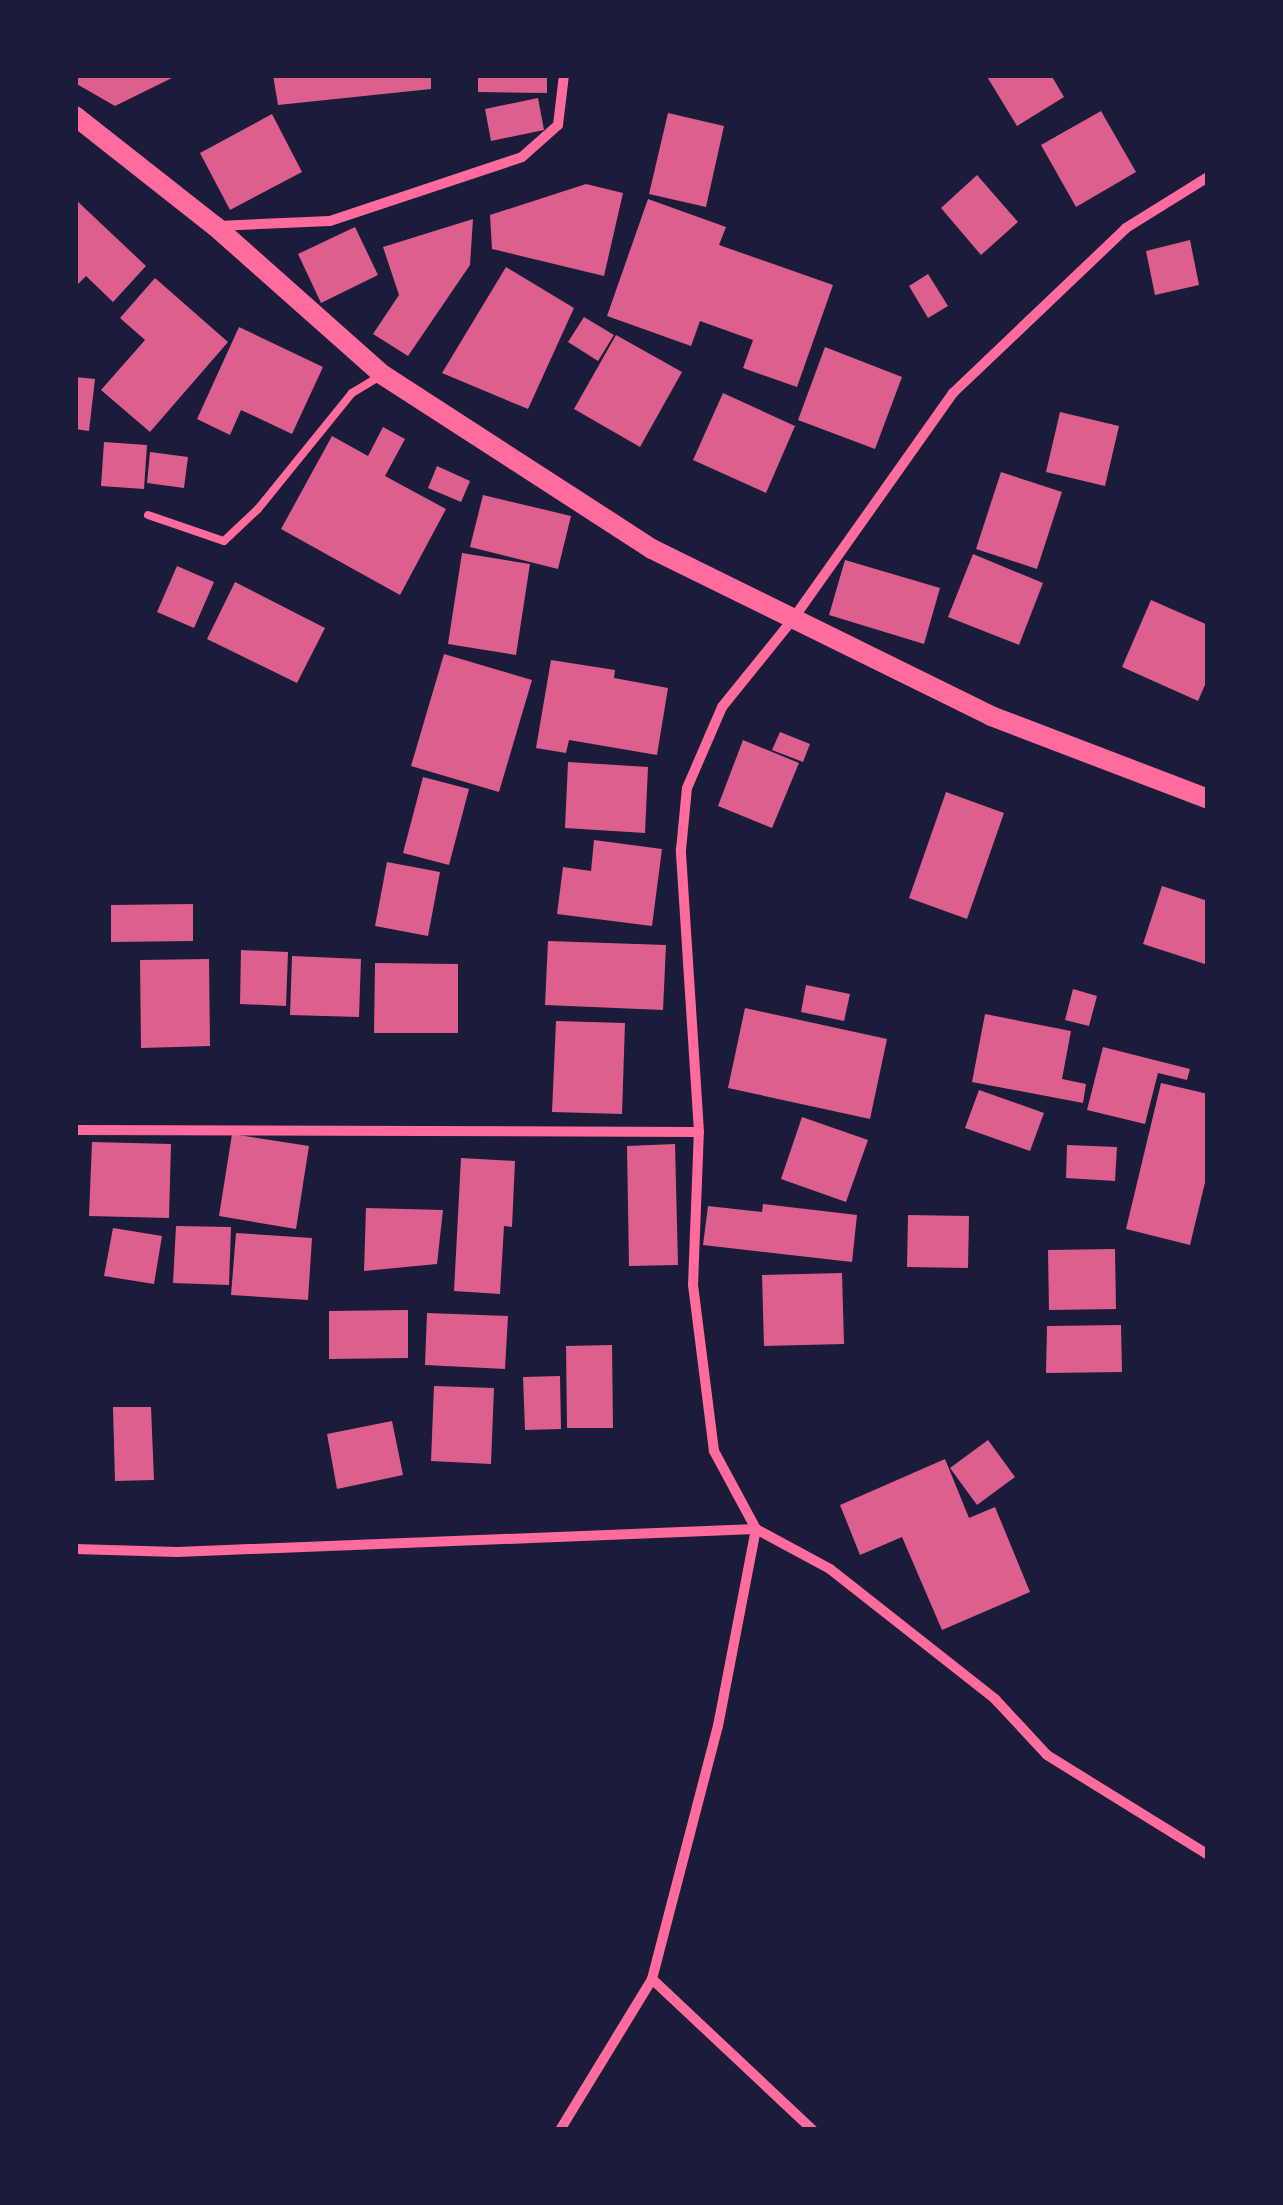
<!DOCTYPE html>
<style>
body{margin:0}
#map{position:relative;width:1283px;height:2205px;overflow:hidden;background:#1b1b3a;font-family:Signika,sans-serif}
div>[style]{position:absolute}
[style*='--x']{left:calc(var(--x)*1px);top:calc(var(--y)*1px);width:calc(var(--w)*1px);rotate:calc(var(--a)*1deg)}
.building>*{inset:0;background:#dd5f8e}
.service>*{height:8px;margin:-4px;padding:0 4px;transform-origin:4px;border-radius:4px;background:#ff6b9d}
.minor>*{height:10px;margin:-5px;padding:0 5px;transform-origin:5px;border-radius:5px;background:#ff6b9d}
.secondary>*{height:20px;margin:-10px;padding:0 10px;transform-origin:10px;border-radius:10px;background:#ff6b9d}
span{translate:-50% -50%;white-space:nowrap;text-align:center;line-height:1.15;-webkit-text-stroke:10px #1b1b3a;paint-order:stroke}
.frame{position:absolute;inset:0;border:78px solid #1b1b3a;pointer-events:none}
</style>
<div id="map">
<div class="building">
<div style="clip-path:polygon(75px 75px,178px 75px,115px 106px,75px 83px)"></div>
<div style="clip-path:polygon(273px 75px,431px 75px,431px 89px,278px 105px)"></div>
<div style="clip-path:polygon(478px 75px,547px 75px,547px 93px,478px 92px)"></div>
<div style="clip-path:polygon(986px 75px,1051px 75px,1064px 97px,1017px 126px)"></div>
<div style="clip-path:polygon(538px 98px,544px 130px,491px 141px,485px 109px)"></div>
<div style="clip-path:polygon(1101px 111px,1136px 172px,1076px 207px,1041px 145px)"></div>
<div style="clip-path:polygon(668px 113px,724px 126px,706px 207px,649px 194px)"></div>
<div style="clip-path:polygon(272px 114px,302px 172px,230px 210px,200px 153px)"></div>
<div style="clip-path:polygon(977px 175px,1018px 222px,981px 255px,941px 208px)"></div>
<div style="clip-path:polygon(586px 184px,623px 193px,604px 276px,492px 249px,490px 215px)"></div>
<div style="clip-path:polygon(75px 199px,146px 266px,113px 302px,86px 276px,75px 287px)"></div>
<div style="clip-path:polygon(648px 199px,726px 227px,719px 245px,833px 285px,797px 387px,743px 368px,753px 340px,700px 321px,691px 346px,607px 316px)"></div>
<div style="clip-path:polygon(473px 219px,470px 265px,408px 356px,373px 334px,399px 295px,383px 247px)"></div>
<div style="clip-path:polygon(355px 227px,378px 275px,321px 303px,298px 254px)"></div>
<div style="clip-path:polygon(1190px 240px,1199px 285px,1155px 295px,1146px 251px)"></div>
<div style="clip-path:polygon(506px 267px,574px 308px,528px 409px,442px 373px)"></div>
<div style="clip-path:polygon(928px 274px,948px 306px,928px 318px,909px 286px)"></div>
<div style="clip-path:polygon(155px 278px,228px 342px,150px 432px,101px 390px,145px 340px,120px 318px)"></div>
<div style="clip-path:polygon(584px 317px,614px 335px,598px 361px,568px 342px)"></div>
<div style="clip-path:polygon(239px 327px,323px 367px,292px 434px,241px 410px,230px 435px,197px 419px)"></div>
<div style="clip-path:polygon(616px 335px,682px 372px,640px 447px,574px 409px)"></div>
<div style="clip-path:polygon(825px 347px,902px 377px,875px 449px,798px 420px)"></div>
<div style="clip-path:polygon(75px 377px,95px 379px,89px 431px,75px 429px)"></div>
<div style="clip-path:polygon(723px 393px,795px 426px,766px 493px,693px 460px)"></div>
<div style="clip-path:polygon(1060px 412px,1119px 426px,1105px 486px,1046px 472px)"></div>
<div style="clip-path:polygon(383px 427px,405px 439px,385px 476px,446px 509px,400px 595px,281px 529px,332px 436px,368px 456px)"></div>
<div style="clip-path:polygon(104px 442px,147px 445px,144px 489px,101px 486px)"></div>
<div style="clip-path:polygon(150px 452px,188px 457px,184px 488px,147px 483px)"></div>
<div style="clip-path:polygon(437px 466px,470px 481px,461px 502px,428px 488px)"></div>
<div style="clip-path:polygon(1001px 472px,1062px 492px,1037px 569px,976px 549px)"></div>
<div style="clip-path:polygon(483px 495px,571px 516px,558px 569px,470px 547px)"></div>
<div style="clip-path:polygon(462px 553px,530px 564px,516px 655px,448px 644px)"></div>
<div style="clip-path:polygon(973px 554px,1043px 583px,1019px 645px,948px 617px)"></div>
<div style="clip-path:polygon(845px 560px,940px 588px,924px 644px,829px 615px)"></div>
<div style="clip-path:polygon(177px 566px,214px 582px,194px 628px,157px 612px)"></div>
<div style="clip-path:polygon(235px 582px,325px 628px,297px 683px,207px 639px)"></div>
<div style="clip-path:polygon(1151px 600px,1208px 625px,1208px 678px,1198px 701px,1122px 667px)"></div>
<div style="clip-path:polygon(444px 654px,532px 680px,499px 792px,411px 766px)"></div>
<div style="clip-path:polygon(551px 660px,615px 670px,614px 678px,668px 688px,657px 755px,569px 740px,566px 753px,536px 748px)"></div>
<div style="clip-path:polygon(780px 732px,810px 744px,803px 762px,772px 750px)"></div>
<div style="clip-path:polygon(743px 740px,799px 763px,772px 828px,718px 806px)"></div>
<div style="clip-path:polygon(568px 762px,648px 767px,645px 833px,565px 828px)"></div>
<div style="clip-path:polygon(423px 777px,469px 789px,449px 865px,403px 853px)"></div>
<div style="clip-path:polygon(946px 792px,1004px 813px,967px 919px,909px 898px)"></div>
<div style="clip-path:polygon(594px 840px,662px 849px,652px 926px,557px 914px,563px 867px,591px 871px)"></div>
<div style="clip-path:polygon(387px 862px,440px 872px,428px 936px,375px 926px)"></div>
<div style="clip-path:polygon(1162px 886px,1208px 901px,1208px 965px,1143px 944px)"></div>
<div style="clip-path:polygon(193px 904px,193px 941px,111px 942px,111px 905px)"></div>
<div style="clip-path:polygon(548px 941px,666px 945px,663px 1010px,545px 1005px)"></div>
<div style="clip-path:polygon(241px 950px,288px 952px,286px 1006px,240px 1004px)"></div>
<div style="clip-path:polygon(292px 956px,361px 959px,359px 1017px,290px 1015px)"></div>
<div style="clip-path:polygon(209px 959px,210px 1046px,141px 1048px,140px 960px)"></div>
<div style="clip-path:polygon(375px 963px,458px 964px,458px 1033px,374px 1033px)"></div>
<div style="clip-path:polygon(806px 985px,850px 994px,844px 1021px,801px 1012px)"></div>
<div style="clip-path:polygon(1073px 989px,1097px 996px,1089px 1026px,1065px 1020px)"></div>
<div style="clip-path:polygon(745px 1008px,887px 1039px,870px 1119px,728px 1088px)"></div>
<div style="clip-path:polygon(985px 1014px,1071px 1031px,1062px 1079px,1086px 1084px,1083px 1103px,972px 1082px)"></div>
<div style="clip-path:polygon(556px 1021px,625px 1023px,622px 1114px,552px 1112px)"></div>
<div style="clip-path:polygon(1103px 1047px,1190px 1069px,1187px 1080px,1158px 1073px,1145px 1124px,1087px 1110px)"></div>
<div style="clip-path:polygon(1161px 1083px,1208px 1094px,1208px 1170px,1190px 1245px,1126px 1229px)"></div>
<div style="clip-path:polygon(979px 1090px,1044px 1113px,1030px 1151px,965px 1128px)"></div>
<div style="clip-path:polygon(802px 1117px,868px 1140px,846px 1202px,781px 1179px)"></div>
<div style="clip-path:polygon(232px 1134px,309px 1146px,296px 1229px,219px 1216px)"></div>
<div style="clip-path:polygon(92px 1142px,171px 1144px,169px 1218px,89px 1216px)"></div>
<div style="clip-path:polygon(675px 1144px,678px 1265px,629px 1266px,627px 1146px)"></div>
<div style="clip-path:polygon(1067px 1145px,1117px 1147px,1115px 1181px,1066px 1178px)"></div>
<div style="clip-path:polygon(461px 1158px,515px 1161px,512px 1227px,504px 1226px,500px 1294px,454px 1291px)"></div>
<div style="clip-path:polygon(763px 1204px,857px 1215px,852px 1262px,703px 1245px,708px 1206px,762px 1212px)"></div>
<div style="clip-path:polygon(366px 1208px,443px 1210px,437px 1264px,364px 1271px)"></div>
<div style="clip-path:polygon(908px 1215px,969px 1216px,968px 1268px,907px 1267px)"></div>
<div style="clip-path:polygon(176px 1226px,231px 1227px,229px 1285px,173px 1283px)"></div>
<div style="clip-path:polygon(113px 1228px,162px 1236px,154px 1284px,104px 1276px)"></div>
<div style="clip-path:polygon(236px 1233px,312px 1238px,308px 1300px,231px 1295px)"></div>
<div style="clip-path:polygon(1115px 1249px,1116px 1309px,1049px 1310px,1048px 1250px)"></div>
<div style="clip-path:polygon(842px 1273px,844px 1344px,764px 1346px,762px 1275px)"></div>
<div style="clip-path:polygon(408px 1310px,408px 1358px,329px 1359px,329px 1311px)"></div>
<div style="clip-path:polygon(427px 1313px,508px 1316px,505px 1369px,425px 1365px)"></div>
<div style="clip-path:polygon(1121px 1325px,1122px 1372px,1046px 1373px,1047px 1326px)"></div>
<div style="clip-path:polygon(612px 1345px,613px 1428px,567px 1428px,566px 1346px)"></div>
<div style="clip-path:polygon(560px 1376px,561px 1429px,525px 1430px,523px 1377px)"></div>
<div style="clip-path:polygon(434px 1386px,494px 1388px,491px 1464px,431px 1461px)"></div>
<div style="clip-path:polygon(113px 1407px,151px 1407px,154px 1480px,115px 1481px)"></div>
<div style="clip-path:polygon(392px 1421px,403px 1475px,337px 1489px,327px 1434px)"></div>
<div style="clip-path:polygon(988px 1440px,1015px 1477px,977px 1505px,950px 1468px)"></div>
<div style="clip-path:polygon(945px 1459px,969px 1518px,995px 1507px,1030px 1592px,942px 1630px,902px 1537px,860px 1555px,840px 1505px)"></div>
</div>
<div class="service">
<div style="--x:148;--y:515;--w:80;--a:18.9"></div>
<div style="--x:224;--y:541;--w:47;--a:-43.3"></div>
<div style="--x:258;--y:509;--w:149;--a:-51"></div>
<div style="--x:352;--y:393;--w:31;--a:-31"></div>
</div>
<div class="minor">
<div style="--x:218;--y:226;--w:112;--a:-2.6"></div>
<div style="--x:330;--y:221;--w:202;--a:-18.4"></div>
<div style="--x:522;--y:157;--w:48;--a:-41.6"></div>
<div style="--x:558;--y:125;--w:50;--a:-83.2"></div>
<div style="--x:75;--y:1130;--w:624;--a:0.18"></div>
<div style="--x:75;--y:1549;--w:102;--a:1.7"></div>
<div style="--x:177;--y:1552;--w:579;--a:-2.27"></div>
<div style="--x:756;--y:1529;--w:84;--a:28.4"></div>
<div style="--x:830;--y:1569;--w:210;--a:38.2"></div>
<div style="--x:995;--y:1699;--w:76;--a:47.1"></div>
<div style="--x:1047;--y:1755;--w:190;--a:31.8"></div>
<div style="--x:652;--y:1979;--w:221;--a:43.2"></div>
<div style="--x:560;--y:2130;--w:177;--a:-58.6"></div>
<div style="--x:652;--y:1979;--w:261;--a:-75.4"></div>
<div style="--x:718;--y:1726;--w:201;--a:-79.1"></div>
<div style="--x:756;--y:1529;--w:89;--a:-118.3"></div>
<div style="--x:714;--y:1451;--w:167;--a:-97.2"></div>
<div style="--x:693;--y:1285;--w:153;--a:-87.8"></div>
<div style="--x:699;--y:1132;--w:283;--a:-93.7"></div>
<div style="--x:681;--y:850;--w:62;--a:-84.5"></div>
<div style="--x:687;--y:788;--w:88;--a:-66.6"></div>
<div style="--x:722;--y:707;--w:113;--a:-51.1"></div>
<div style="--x:793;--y:619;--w:277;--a:-54.7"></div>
<div style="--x:953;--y:393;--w:239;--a:-43.6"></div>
<div style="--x:1126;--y:228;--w:97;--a:-31.9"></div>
</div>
<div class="secondary">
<div style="--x:75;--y:116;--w:178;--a:38.2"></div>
<div style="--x:215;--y:226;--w:225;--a:41.6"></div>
<div style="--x:383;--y:375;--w:320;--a:32.9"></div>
<div style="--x:652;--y:549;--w:378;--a:26.2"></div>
<div style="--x:991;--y:716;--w:232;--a:20.9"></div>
</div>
<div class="frame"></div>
</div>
